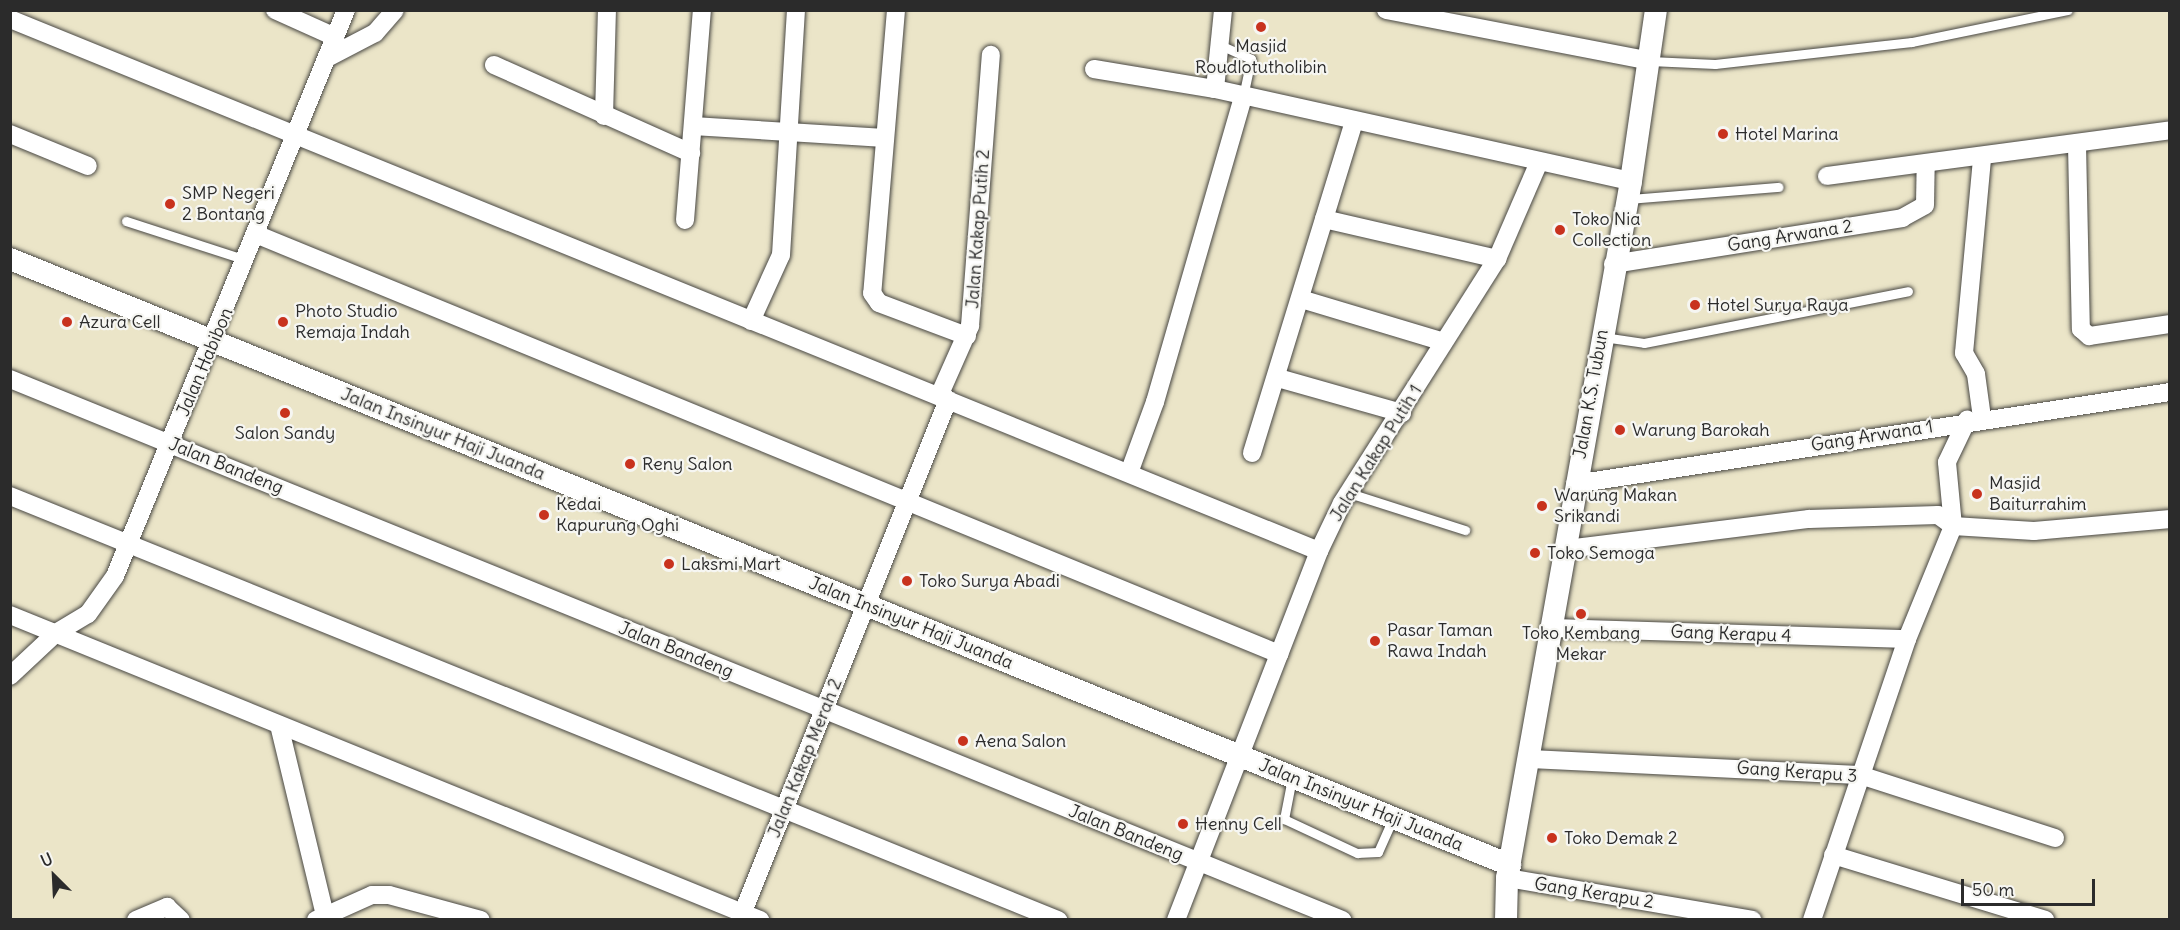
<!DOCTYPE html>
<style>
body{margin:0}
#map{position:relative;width:2180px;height:930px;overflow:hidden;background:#ebe5c8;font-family:Delius,sans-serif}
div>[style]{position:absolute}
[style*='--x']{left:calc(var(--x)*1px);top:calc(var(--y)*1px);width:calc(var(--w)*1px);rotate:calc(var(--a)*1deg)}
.roads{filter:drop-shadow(0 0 2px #484743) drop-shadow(0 0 2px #484743)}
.service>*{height:9px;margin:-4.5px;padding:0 4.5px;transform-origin:4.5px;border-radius:4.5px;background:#fff}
.minor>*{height:18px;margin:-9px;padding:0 9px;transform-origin:9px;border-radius:9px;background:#fff}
.tertiary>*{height:22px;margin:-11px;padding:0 11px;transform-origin:11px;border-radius:11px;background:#fff}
.dots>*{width:16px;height:16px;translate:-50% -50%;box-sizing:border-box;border:3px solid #f6f6f2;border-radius:50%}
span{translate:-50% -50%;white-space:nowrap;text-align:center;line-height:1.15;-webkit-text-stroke:4.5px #f6f6f2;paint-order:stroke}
.poi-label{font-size:18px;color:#2b2b2b}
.left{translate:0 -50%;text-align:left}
.street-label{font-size:18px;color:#2b2b2b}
.frame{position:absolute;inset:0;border:12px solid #2b2b2b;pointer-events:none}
.north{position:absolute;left:24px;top:846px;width:60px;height:60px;-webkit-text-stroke:4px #f6f6f2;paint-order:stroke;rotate:336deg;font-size:16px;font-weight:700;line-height:24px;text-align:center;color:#2b2b2b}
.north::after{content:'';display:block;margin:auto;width:21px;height:27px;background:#2b2b2b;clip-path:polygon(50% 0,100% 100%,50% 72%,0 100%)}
.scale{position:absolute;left:1961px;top:879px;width:134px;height:27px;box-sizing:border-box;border:3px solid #2b2b2b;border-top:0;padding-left:8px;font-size:18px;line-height:21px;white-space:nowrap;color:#2b2b2b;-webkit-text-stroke:4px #f6f6f2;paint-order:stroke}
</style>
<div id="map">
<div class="roads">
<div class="service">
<div style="--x:1220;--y:45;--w:34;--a:24"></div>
<div style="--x:1251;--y:59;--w:39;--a:102"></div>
<div style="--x:1650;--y:61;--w:65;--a:2.6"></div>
<div style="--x:1715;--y:64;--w:198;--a:-6.4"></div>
<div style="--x:1912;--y:42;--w:159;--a:-11.6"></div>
<div style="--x:1629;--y:199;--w:150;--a:-4.6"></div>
<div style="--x:126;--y:221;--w:126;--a:18"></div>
<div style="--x:1603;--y:337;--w:41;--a:8.3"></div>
<div style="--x:1644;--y:343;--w:269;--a:-11.1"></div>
<div style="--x:1349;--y:493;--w:122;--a:17.7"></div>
<div style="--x:1292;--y:778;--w:42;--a:101"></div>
<div style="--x:1284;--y:819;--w:81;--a:25"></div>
<div style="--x:1357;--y:853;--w:21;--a:-3"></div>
<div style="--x:1378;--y:852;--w:37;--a:-66"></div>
</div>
<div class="minor">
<div style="--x:275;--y:10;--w:66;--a:24.2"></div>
<div style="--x:896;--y:10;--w:284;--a:94.8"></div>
<div style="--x:872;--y:293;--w:12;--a:55"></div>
<div style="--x:879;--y:303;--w:94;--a:20.6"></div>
<div style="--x:1386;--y:10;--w:269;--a:10.9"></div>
<div style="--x:10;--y:19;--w:1413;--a:22.12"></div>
<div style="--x:327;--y:58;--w:54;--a:-27.5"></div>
<div style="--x:375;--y:33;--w:30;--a:-49"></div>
<div style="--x:494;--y:65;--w:216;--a:24.1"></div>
<div style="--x:1094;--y:69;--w:123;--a:9.4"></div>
<div style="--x:1215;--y:89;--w:426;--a:12.5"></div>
<div style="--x:1215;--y:89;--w:79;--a:-84.2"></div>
<div style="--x:604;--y:116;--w:106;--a:-88.4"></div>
<div style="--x:693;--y:126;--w:192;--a:3.6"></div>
<div style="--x:10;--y:134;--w:84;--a:22.3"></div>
<div style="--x:2077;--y:145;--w:184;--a:88.8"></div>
<div style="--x:2081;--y:329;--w:11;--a:41"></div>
<div style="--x:2089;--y:336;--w:82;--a:-8.4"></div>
<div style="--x:1982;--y:159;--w:195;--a:95.3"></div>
<div style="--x:1964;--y:353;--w:24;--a:60"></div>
<div style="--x:1976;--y:374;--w:44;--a:82.2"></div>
<div style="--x:1827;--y:176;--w:346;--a:-7.6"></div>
<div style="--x:1324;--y:219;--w:178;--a:13"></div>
<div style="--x:685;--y:220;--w:211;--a:-85.4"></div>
<div style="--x:258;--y:235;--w:1104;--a:22.31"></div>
<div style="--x:1613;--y:264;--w:293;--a:-9"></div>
<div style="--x:1902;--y:218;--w:26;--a:-29"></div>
<div style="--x:1925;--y:205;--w:39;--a:-89"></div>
<div style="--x:1301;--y:299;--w:149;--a:16.7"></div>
<div style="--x:751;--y:321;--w:72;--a:-65.6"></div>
<div style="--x:781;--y:255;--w:245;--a:-86.5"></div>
<div style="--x:1278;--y:378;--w:129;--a:15.8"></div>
<div style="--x:10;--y:379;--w:1438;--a:22.1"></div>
<div style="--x:939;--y:396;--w:77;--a:-66.1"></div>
<div style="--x:970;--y:326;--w:272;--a:-85.6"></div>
<div style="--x:1252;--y:453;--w:346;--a:-72.9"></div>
<div style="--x:1129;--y:473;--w:76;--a:-69.9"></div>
<div style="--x:1155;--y:402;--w:317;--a:-73.9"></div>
<div style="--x:1575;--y:484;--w:602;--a:-8.79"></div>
<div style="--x:10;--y:496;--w:1131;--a:22.03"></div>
<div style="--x:1567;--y:549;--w:244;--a:-7.1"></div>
<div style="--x:1809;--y:519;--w:129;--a:-1.8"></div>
<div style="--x:1938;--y:515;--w:19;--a:36"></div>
<div style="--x:1953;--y:526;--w:81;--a:3.5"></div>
<div style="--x:2034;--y:531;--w:137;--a:-5"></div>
<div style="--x:10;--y:615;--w:810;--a:22.13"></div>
<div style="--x:1554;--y:628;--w:353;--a:1.8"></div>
<div style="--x:10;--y:676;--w:63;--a:-43.1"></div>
<div style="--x:56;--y:633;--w:37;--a:-31"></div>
<div style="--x:88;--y:614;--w:47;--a:-54.6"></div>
<div style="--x:115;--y:576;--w:611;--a:-67.8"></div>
<div style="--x:279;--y:725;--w:195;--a:76.4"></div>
<div style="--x:1529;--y:759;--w:331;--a:2.8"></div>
<div style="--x:1860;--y:775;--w:205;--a:17.9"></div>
<div style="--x:1833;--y:855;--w:222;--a:17"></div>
<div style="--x:1507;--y:878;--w:249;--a:9.7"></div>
<div style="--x:743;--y:912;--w:552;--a:-68.18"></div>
<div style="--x:136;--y:920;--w:34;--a:-23"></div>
<div style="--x:167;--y:907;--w:19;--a:43"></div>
<div style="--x:316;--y:920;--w:61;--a:-24.1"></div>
<div style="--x:372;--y:895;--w:17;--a:0"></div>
<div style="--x:389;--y:895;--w:95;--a:15.2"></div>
<div style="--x:1176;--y:920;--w:396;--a:-68.8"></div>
<div style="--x:1319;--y:551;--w:53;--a:-64.4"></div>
<div style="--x:1342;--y:503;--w:289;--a:-57.6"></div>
<div style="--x:1497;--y:259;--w:106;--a:-66.6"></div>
<div style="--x:1812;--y:920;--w:297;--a:-71.3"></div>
<div style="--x:1907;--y:639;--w:122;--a:-67.8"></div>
<div style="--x:1953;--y:526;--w:64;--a:-95.4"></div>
<div style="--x:1947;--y:462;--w:47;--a:-64.5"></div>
</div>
<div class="tertiary">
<div style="--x:10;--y:259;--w:1618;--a:22"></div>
<div style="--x:1506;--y:920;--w:42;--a:-88.6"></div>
<div style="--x:1507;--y:878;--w:708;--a:-79.91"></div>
<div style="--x:1631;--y:181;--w:173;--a:-81.7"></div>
</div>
</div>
<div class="dots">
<div style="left:1261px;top:27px;background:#c8321e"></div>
<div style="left:1723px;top:134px;background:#c8321e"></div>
<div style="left:170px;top:204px;background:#c8321e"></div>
<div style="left:1560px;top:230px;background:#c8321e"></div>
<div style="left:1695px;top:305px;background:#c8321e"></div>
<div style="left:67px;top:322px;background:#c8321e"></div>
<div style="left:283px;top:322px;background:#c8321e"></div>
<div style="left:285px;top:413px;background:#c8321e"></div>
<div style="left:1620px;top:430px;background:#c8321e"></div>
<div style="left:630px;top:464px;background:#c8321e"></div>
<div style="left:1977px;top:494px;background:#c8321e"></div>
<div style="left:1542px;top:506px;background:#c8321e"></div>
<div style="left:544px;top:515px;background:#c8321e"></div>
<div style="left:1535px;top:553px;background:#c8321e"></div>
<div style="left:669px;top:564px;background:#c8321e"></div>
<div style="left:907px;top:581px;background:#c8321e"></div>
<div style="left:1581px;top:614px;background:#c8321e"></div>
<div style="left:1375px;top:641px;background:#c8321e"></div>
<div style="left:963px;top:741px;background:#c8321e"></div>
<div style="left:1183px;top:824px;background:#c8321e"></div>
<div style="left:1552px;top:838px;background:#c8321e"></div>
</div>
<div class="poi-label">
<span style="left:1261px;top:57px">Masjid<br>Roudlotutholibin</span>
<span class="left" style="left:1735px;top:134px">Hotel Marina</span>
<span class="left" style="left:182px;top:204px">SMP Negeri<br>2 Bontang</span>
<span class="left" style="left:1572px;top:230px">Toko Nia<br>Collection</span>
<span class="left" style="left:1707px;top:305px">Hotel Surya Raya</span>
<span class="left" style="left:295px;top:322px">Photo Studio<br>Remaja Indah</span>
<span class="left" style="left:79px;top:322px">Azura Cell</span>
<span class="left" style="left:1632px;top:430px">Warung Barokah</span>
<span style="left:285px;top:433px">Salon Sandy</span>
<span class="left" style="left:642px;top:464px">Reny Salon</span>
<span class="left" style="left:1989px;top:494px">Masjid<br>Baiturrahim</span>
<span class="left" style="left:1554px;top:506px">Warung Makan<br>Srikandi</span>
<span class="left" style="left:556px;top:515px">Kedai<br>Kapurung Oghi</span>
<span class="left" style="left:1547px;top:553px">Toko Semoga</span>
<span class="left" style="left:681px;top:564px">Laksmi Mart</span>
<span class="left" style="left:919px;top:581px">Toko Surya Abadi</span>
<span class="left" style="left:1387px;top:641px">Pasar Taman<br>Rawa Indah</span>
<span style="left:1581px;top:644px">Toko Kembang<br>Mekar</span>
<span class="left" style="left:975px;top:741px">Aena Salon</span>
<span class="left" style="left:1195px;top:824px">Henny Cell</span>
<span class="left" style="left:1564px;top:838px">Toko Demak 2</span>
</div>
<div class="street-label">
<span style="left:978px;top:229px;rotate:-86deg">Jalan Kakap Putih 2</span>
<span style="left:1790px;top:236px;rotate:-9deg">Gang Arwana 2</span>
<span style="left:205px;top:362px;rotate:-67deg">Jalan Habibon</span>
<span style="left:1591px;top:394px;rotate:-80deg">Jalan K.S. Tubun</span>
<span style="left:443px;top:434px;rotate:22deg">Jalan Insinyur Haji Juanda</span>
<span style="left:1872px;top:436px;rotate:-9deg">Gang Arwana 1</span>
<span style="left:1376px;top:453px;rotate:-58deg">Jalan Kakap Putih 1</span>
<span style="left:226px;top:466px;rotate:22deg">Jalan Bandeng</span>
<span style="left:911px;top:623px;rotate:22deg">Jalan Insinyur Haji Juanda</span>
<span style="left:1731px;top:634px;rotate:2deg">Gang Kerapu 4</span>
<span style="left:676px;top:650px;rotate:22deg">Jalan Bandeng</span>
<span style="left:805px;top:758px;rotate:-68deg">Jalan Kakap Merah 2</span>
<span style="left:1797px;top:772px;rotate:4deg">Gang Kerapu 3</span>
<span style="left:1361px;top:805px;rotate:22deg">Jalan Insinyur Haji Juanda</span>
<span style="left:1126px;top:833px;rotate:22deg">Jalan Bandeng</span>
<span style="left:1594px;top:893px;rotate:9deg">Gang Kerapu 2</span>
</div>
<div class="frame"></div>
<div class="north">U</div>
<div class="scale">50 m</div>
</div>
